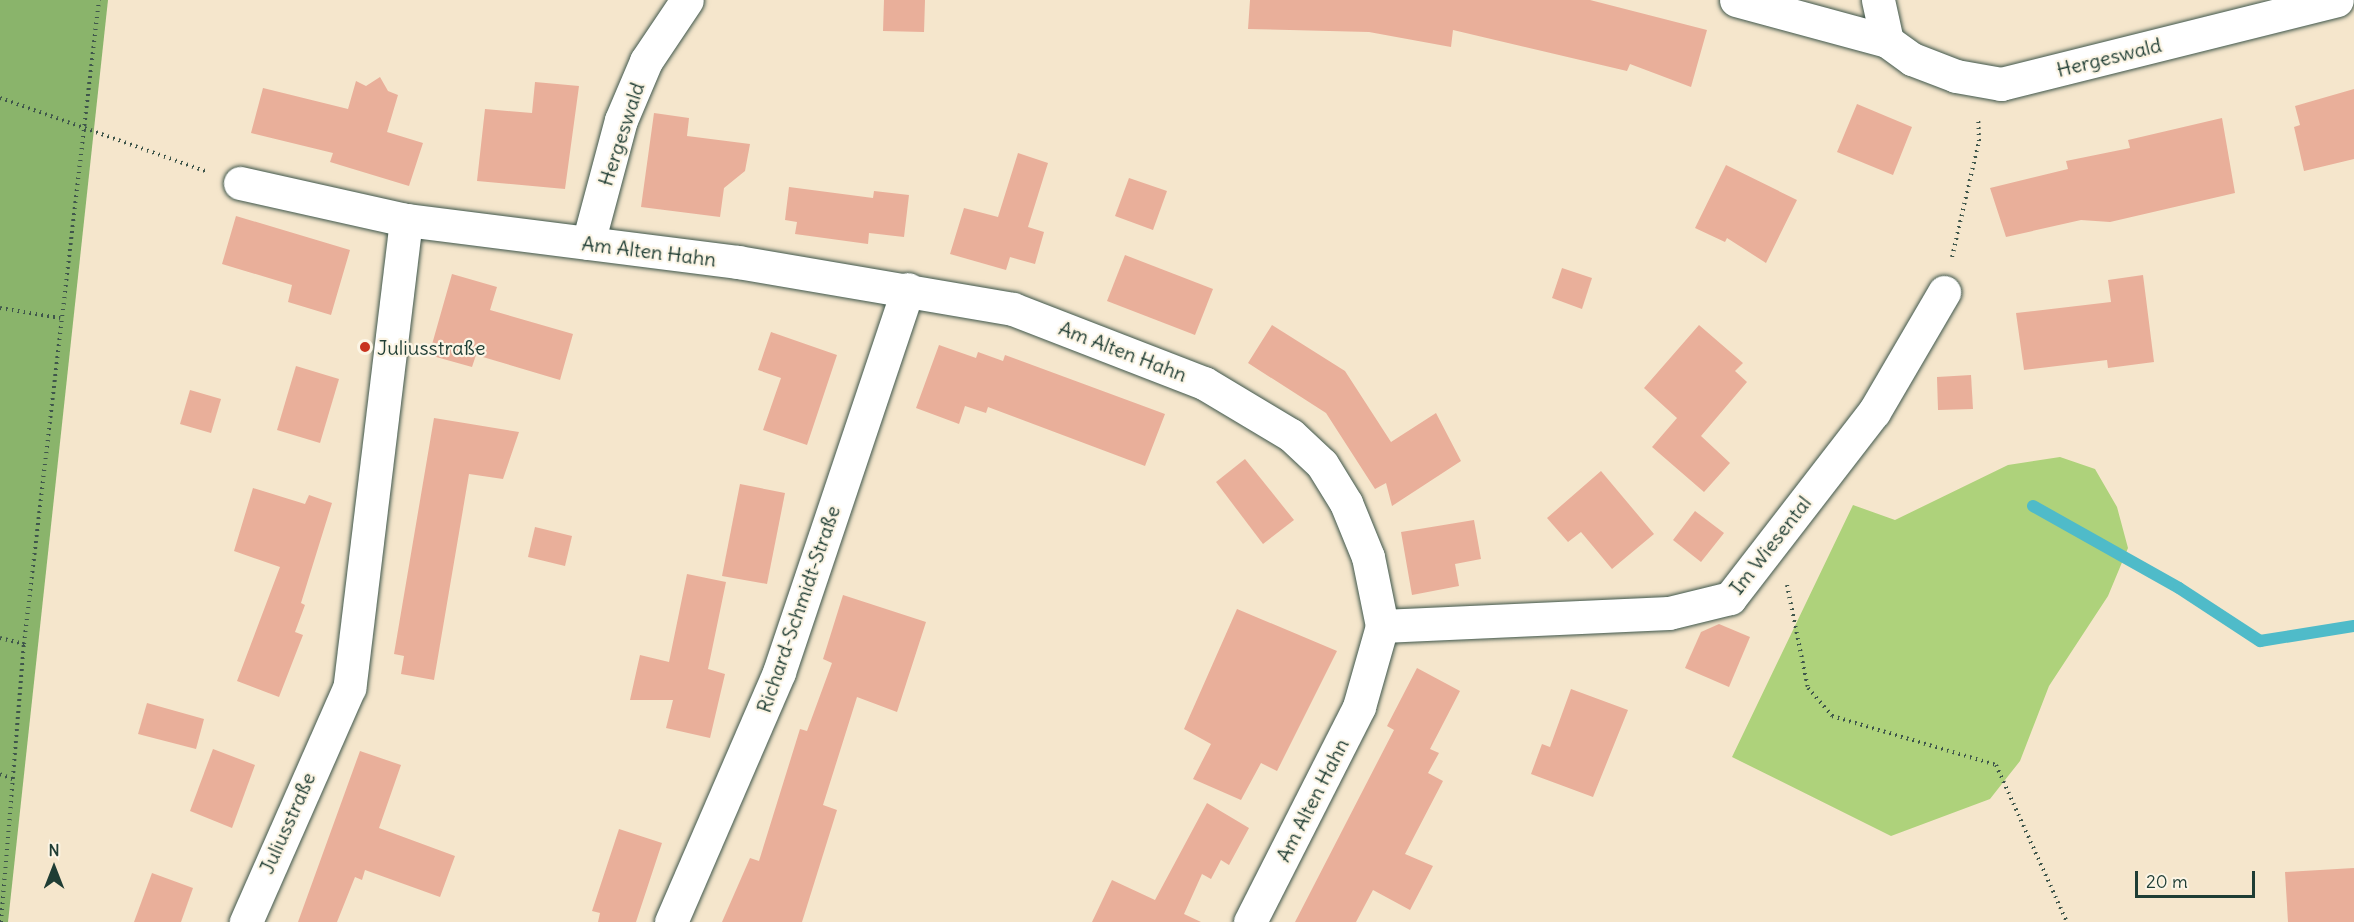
<!DOCTYPE html>
<meta charset="utf-8">
<style>
body{margin:0}
#map{position:relative;width:2354px;height:922px;overflow:hidden;background:#f5e6cc;font-family:Delius,sans-serif}
div>[style]{position:absolute}
[style*='--x']{left:calc(var(--x)*1px);top:calc(var(--y)*1px);width:calc(var(--w)*1px);rotate:calc(var(--a)*1deg)}
.green>*{inset:0;background:#aed27b}
.forest>*{inset:0;background:#8ab46b}
.stream>*{height:12px;margin:-6px;padding:0 6px;transform-origin:6px;border-radius:6px;background:#4fbbc9}
.building>*{inset:0;background:#e9af9a}
.path>*{height:4px;margin-top:-2px;transform-origin:0;background:repeating-linear-gradient(90deg,#3f564b 0 1.5px,transparent 0 6px)}
.roads{filter:drop-shadow(0 0 2px #3f564b) drop-shadow(0 0 2px #3f564b)}
.minor>*{height:33px;margin:-16.5px;padding:0 16.5px;transform-origin:16.5px;border-radius:16.5px;background:#fff}
.dots>*{width:16px;height:16px;translate:-50% -50%;box-sizing:border-box;border:3px solid #fcf5e5;border-radius:50%}
span{translate:-50% -50%;white-space:nowrap;text-align:center;line-height:1.15;-webkit-text-stroke:4.5px #fcf5e5;paint-order:stroke}
.street-label{font-size:20px;color:#1f3d34}
.poi-label{font-size:20px;color:#1f3d34}
.left{translate:0 -50%;text-align:left}
.north{position:absolute;left:24px;top:838px;width:60px;height:60px;-webkit-text-stroke:4px #fcf5e5;paint-order:stroke;rotate:0deg;font-size:16px;font-weight:700;line-height:24px;text-align:center;color:#1f3d34}
.north::after{content:'';display:block;margin:auto;width:21px;height:27px;background:#1f3d34;clip-path:polygon(50% 0,100% 100%,50% 72%,0 100%)}
.scale{position:absolute;left:2135px;top:871px;width:120px;height:27px;box-sizing:border-box;border:3px solid #1f3d34;border-top:0;padding-left:8px;font-size:18px;line-height:21px;white-space:nowrap;color:#1f3d34;-webkit-text-stroke:4px #fcf5e5;paint-order:stroke}
</style>
<div id="map">
<div class="green">
<div style="clip-path:polygon(2060px 457px,2095px 469px,2117px 507px,2128px 548px,2108px 596px,2049px 686px,2020px 761px,1990px 799px,1891px 836px,1732px 757px,1853px 505px,1895px 520px,2008px 465px)"></div>
</div>
<div class="forest">
<div style="clip-path:polygon(0 0,108px 0,8px 922px,0 922px)"></div>
</div>
<div class="stream">
<div style="--x:2033;--y:506;--w:167;--a:29.3"></div>
<div style="--x:2179;--y:588;--w:97;--a:33.2"></div>
<div style="--x:2260;--y:641;--w:95;--a:-9.1"></div>
</div>
<div class="building">
<div style="clip-path:polygon(884px 0,925px 0,924px 32px,883px 31px)"></div>
<div style="clip-path:polygon(1250px 0,1590px 0,1707px 30px,1691px 87px,1630px 64px,1627px 71px,1453px 30px,1451px 47px,1369px 32px,1248px 29px)"></div>
<div style="clip-path:polygon(380px 77px,388px 91px,398px 95px,387px 132px,423px 143px,409px 186px,330px 162px,333px 153px,251px 133px,263px 88px,348px 109px,356px 81px,366px 86px)"></div>
<div style="clip-path:polygon(535px 82px,579px 86px,565px 189px,477px 181px,485px 109px,532px 113px)"></div>
<div style="clip-path:polygon(2354px 89px,2354px 159px,2304px 171px,2294px 127px,2300px 125px,2295px 106px)"></div>
<div style="clip-path:polygon(1857px 104px,1912px 127px,1893px 175px,1837px 152px)"></div>
<div style="clip-path:polygon(654px 113px,689px 118px,687px 136px,750px 144px,745px 171px,724px 188px,720px 217px,641px 207px)"></div>
<div style="clip-path:polygon(2222px 118px,2235px 193px,2110px 222px,2081px 220px,2006px 237px,1990px 188px,2068px 169px,2066px 161px,2130px 148px,2128px 140px)"></div>
<div style="clip-path:polygon(1018px 153px,1048px 163px,1028px 227px,1044px 232px,1035px 264px,1010px 257px,1006px 270px,950px 254px,964px 208px,998px 217px)"></div>
<div style="clip-path:polygon(1726px 165px,1797px 200px,1766px 263px,1727px 238px,1725px 242px,1695px 228px)"></div>
<div style="clip-path:polygon(1129px 178px,1167px 191px,1153px 230px,1115px 216px)"></div>
<div style="clip-path:polygon(789px 187px,873px 198px,874px 191px,909px 195px,904px 237px,869px 233px,868px 244px,795px 234px,797px 222px,785px 220px)"></div>
<div style="clip-path:polygon(236px 216px,350px 250px,331px 315px,288px 302px,292px 285px,222px 264px)"></div>
<div style="clip-path:polygon(1125px 255px,1213px 289px,1195px 335px,1107px 301px)"></div>
<div style="clip-path:polygon(1562px 268px,1592px 278px,1582px 309px,1552px 298px)"></div>
<div style="clip-path:polygon(452px 274px,497px 287px,490px 310px,573px 334px,560px 380px,476px 355px,472px 367px,429px 355px)"></div>
<div style="clip-path:polygon(2143px 275px,2154px 362px,2108px 368px,2107px 360px,2024px 370px,2016px 313px,2111px 302px,2108px 280px)"></div>
<div style="clip-path:polygon(1272px 325px,1345px 371px,1391px 442px,1436px 413px,1461px 461px,1392px 506px,1386px 483px,1375px 489px,1326px 413px,1248px 363px)"></div>
<div style="clip-path:polygon(1699px 325px,1743px 363px,1735px 371px,1747px 382px,1701px 436px,1730px 463px,1704px 492px,1652px 447px,1677px 418px,1644px 388px)"></div>
<div style="clip-path:polygon(771px 332px,837px 355px,807px 445px,763px 430px,781px 378px,758px 370px)"></div>
<div style="clip-path:polygon(939px 345px,976px 358px,978px 352px,1003px 361px,1005px 355px,1165px 414px,1145px 466px,988px 407px,986px 413px,965px 406px,959px 424px,916px 408px)"></div>
<div style="clip-path:polygon(296px 366px,339px 379px,320px 443px,277px 430px)"></div>
<div style="clip-path:polygon(1971px 375px,1973px 409px,1938px 410px,1937px 377px)"></div>
<div style="clip-path:polygon(190px 390px,221px 399px,211px 433px,180px 424px)"></div>
<div style="clip-path:polygon(434px 418px,519px 432px,503px 479px,469px 474px,434px 680px,401px 674px,404px 656px,394px 654px)"></div>
<div style="clip-path:polygon(1245px 459px,1294px 520px,1263px 544px,1216px 482px)"></div>
<div style="clip-path:polygon(1601px 471px,1654px 534px,1612px 569px,1581px 532px,1568px 542px,1547px 518px)"></div>
<div style="clip-path:polygon(740px 484px,785px 493px,767px 584px,722px 576px)"></div>
<div style="clip-path:polygon(253px 488px,305px 504px,309px 495px,332px 503px,301px 603px,305px 605px,295px 632px,303px 635px,279px 697px,237px 681px,280px 567px,234px 551px)"></div>
<div style="clip-path:polygon(1695px 511px,1724px 533px,1701px 562px,1673px 540px)"></div>
<div style="clip-path:polygon(1474px 520px,1481px 559px,1455px 564px,1459px 586px,1412px 595px,1401px 532px)"></div>
<div style="clip-path:polygon(535px 527px,572px 536px,565px 566px,528px 557px)"></div>
<div style="clip-path:polygon(687px 574px,726px 582px,708px 669px,725px 674px,710px 738px,666px 728px,673px 700px,630px 700px,640px 655px,669px 662px)"></div>
<div style="clip-path:polygon(843px 595px,926px 622px,897px 712px,857px 697px,823px 805px,837px 810px,802px 922px,722px 922px,750px 858px,759px 861px,800px 729px,807px 731px,832px 663px,823px 659px)"></div>
<div style="clip-path:polygon(1237px 609px,1337px 651px,1277px 771px,1261px 763px,1241px 800px,1193px 779px,1211px 744px,1184px 729px)"></div>
<div style="clip-path:polygon(1719px 624px,1750px 637px,1729px 687px,1685px 668px,1701px 632px)"></div>
<div style="clip-path:polygon(1417px 668px,1460px 691px,1430px 749px,1439px 753px,1428px 773px,1443px 781px,1405px 854px,1433px 866px,1410px 910px,1373px 890px,1356px 922px,1295px 922px,1394px 730px,1387px 726px)"></div>
<div style="clip-path:polygon(1571px 689px,1628px 710px,1593px 797px,1531px 774px,1542px 744px,1550px 747px)"></div>
<div style="clip-path:polygon(147px 703px,204px 719px,196px 749px,138px 734px)"></div>
<div style="clip-path:polygon(213px 749px,255px 765px,232px 828px,190px 811px)"></div>
<div style="clip-path:polygon(360px 751px,401px 765px,379px 828px,455px 856px,440px 897px,365px 870px,362px 880px,355px 877px,337px 922px,298px 922px)"></div>
<div style="clip-path:polygon(1207px 803px,1249px 828px,1229px 865px,1221px 860px,1211px 879px,1202px 874px,1184px 914px,1201px 922px,1092px 922px,1112px 880px,1155px 900px)"></div>
<div style="clip-path:polygon(619px 829px,662px 843px,636px 922px,598px 922px,600px 913px,592px 911px)"></div>
<div style="clip-path:polygon(2354px 868px,2354px 922px,2288px 922px,2285px 872px)"></div>
<div style="clip-path:polygon(152px 873px,193px 888px,181px 922px,134px 922px)"></div>
</div>
<div class="path">
<div style="--x:0;--y:98;--w:218;--a:19.6"></div>
<div style="--x:1952;--y:257;--w:119;--a:-76.9"></div>
<div style="--x:1979;--y:141;--w:24;--a:-92"></div>
<div style="--x:0;--y:308;--w:61;--a:9.5"></div>
<div style="--x:1787;--y:585;--w:105;--a:78.5"></div>
<div style="--x:1808;--y:688;--w:37;--a:49"></div>
<div style="--x:1832;--y:716;--w:171;--a:16.6"></div>
<div style="--x:1996;--y:765;--w:172;--a:65.7"></div>
<div style="--x:0;--y:638;--w:25;--a:14"></div>
<div style="--x:0;--y:774;--w:14;--a:21"></div>
<div style="--x:1;--y:922;--w:279;--a:-85.3"></div>
<div style="--x:24;--y:644;--w:648;--a:-83.36"></div>
</div>
<div class="roads">
<div class="minor">
<div style="--x:1736;--y:0;--w:156;--a:15.2"></div>
<div style="--x:1878;--y:0;--w:42;--a:77.6"></div>
<div style="--x:1887;--y:41;--w:31;--a:36"></div>
<div style="--x:1912;--y:59;--w:47;--a:21.1"></div>
<div style="--x:1956;--y:76;--w:46;--a:10.1"></div>
<div style="--x:2001;--y:84;--w:346;--a:-14"></div>
<div style="--x:240;--y:183;--w:170;--a:12.6"></div>
<div style="--x:406;--y:220;--w:471;--a:96.9"></div>
<div style="--x:349;--y:688;--w:256;--a:113.8"></div>
<div style="--x:406;--y:220;--w:335;--a:7.2"></div>
<div style="--x:738;--y:262;--w:279;--a:9.7"></div>
<div style="--x:1013;--y:309;--w:205;--a:21.2"></div>
<div style="--x:1204;--y:383;--w:101;--a:30.9"></div>
<div style="--x:1291;--y:435;--w:42;--a:43.1"></div>
<div style="--x:1322;--y:464;--w:46;--a:58.4"></div>
<div style="--x:1346;--y:503;--w:58;--a:67.8"></div>
<div style="--x:1368;--y:557;--w:70;--a:78.5"></div>
<div style="--x:1382;--y:626;--w:84;--a:105.9"></div>
<div style="--x:1359;--y:707;--w:241;--a:116.9"></div>
<div style="--x:588;--y:243;--w:127;--a:-75"></div>
<div style="--x:621;--y:120;--w:64;--a:-67"></div>
<div style="--x:646;--y:61;--w:73;--a:-56.1"></div>
<div style="--x:1382;--y:626;--w:287;--a:-2.6"></div>
<div style="--x:1669;--y:613;--w:63;--a:-13.8"></div>
<div style="--x:1730;--y:598;--w:235;--a:-52.3"></div>
<div style="--x:1874;--y:412;--w:139;--a:-59.7"></div>
<div style="--x:671;--y:922;--w:272;--a:-66.6"></div>
<div style="--x:779;--y:672;--w:404;--a:-71.4"></div>
</div>
</div>
<div class="dots">
<div style="left:365px;top:347px;background:#c8321e"></div>
</div>
<div class="street-label">
<span style="left:2109px;top:57px;rotate:-14deg">Hergeswald</span>
<span style="left:621px;top:134px;rotate:-72deg">Hergeswald</span>
<span style="left:649px;top:251px;rotate:7deg">Am Alten Hahn</span>
<span style="left:1123px;top:351px;rotate:21deg">Am Alten Hahn</span>
<span style="left:1770px;top:545px;rotate:-52deg">Im Wiesental</span>
<span style="left:798px;top:609px;rotate:-71deg">Richard-Schmidt-Straße</span>
<span style="left:1312px;top:800px;rotate:-63deg">Am Alten Hahn</span>
<span style="left:287px;top:823px;rotate:-66deg">Juliusstraße</span>
</div>
<div class="poi-label">
<span class="left" style="left:377px;top:347px">Juliusstraße</span>
</div>
<div class="north">N</div>
<div class="scale">20 m</div>
</div>
